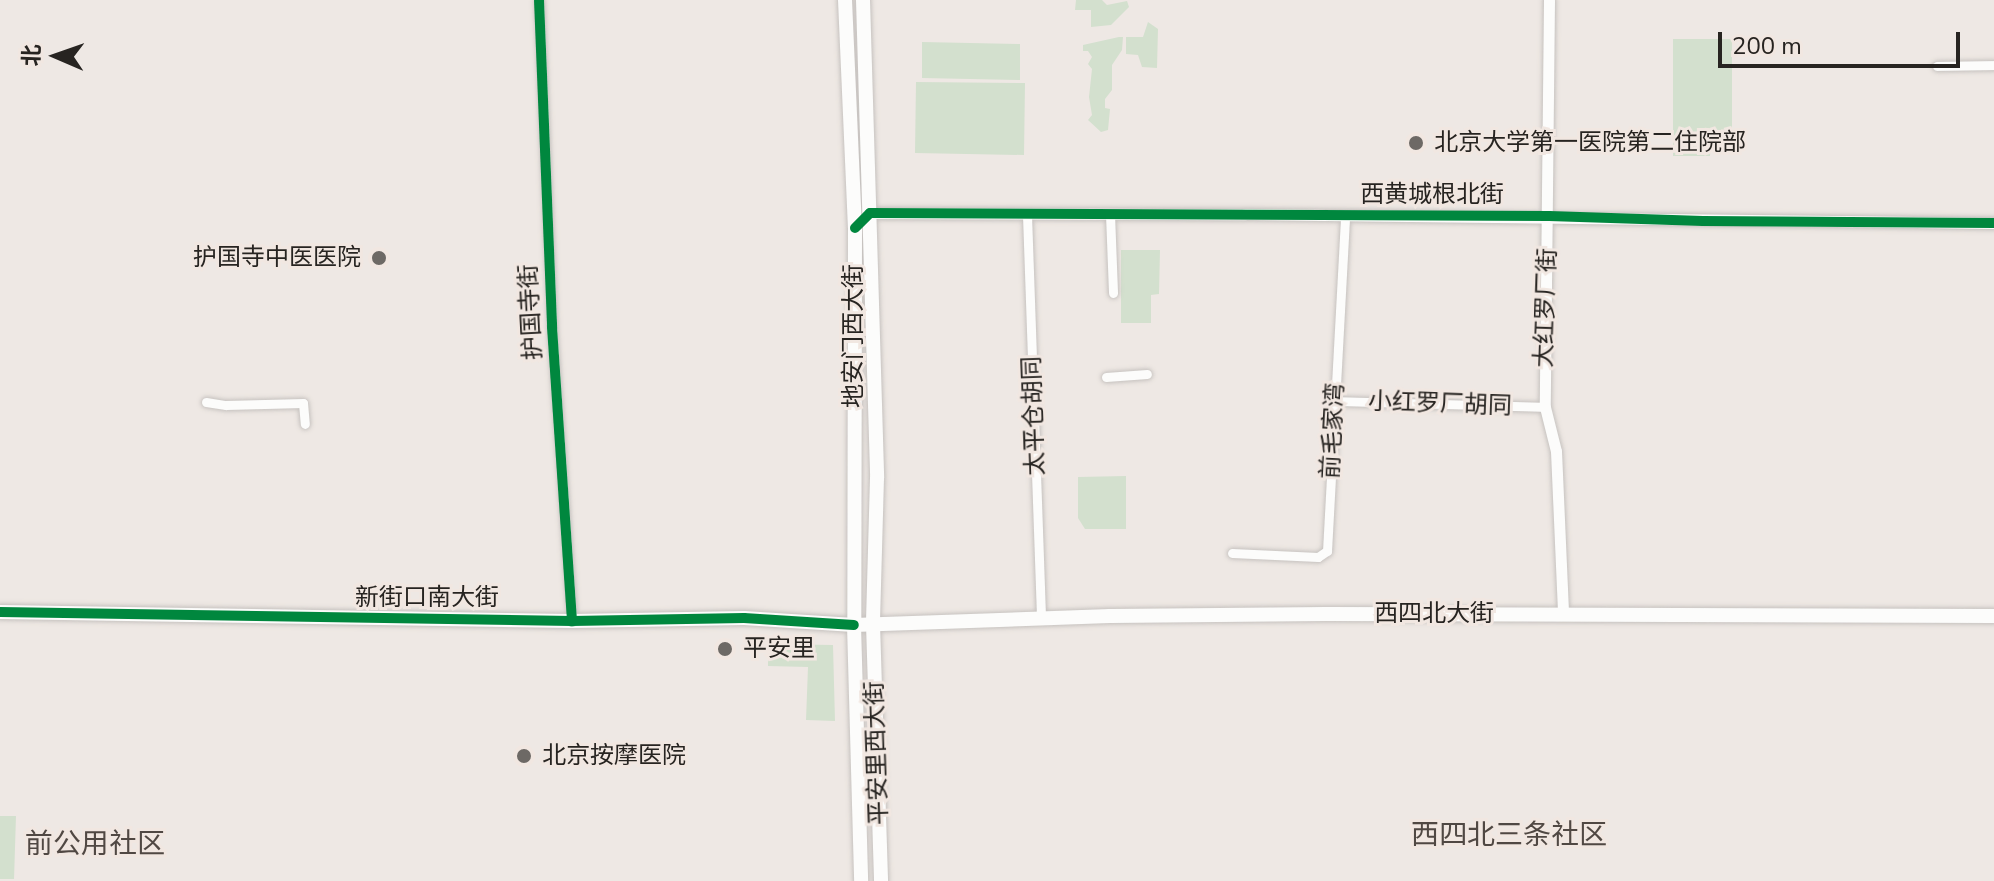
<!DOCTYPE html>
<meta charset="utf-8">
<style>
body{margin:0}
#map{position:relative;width:1994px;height:881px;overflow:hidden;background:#eee8e4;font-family:"Nunito Sans","Noto Sans SC",sans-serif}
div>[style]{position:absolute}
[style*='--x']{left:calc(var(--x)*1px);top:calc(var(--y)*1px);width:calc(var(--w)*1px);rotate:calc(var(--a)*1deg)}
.green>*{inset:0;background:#d3e0ce}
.roads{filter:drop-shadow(0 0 2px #c6c2bf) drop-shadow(0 0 2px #c6c2bf)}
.minor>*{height:9px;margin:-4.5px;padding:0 4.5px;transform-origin:4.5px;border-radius:4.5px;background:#fcfcfb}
.tertiary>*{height:11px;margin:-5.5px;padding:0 5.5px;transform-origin:5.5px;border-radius:5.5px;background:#fcfcfb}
.primary>*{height:14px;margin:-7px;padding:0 7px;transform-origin:7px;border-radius:7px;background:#fcfcfb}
.cycleway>*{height:10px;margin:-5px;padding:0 5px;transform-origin:5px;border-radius:5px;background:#00873e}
.dots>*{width:22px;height:22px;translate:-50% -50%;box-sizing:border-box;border:4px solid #f1e7e1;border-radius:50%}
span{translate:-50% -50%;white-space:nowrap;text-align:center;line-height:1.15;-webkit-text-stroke:6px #f1e7e1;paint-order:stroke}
.poi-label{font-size:24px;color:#272421}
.left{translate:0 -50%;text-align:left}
.right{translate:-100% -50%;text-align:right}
.street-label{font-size:24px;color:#272421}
.quarter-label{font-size:28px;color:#504843}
.north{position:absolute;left:16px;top:16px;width:80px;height:80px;-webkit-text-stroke:6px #f1e7e1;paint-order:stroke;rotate:272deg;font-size:22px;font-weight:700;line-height:32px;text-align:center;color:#272421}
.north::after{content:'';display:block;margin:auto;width:28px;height:36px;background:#272421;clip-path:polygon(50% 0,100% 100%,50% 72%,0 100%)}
.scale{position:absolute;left:1718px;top:32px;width:242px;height:36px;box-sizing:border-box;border:4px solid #272421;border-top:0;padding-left:10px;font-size:24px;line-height:28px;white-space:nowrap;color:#272421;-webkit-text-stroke:6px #f1e7e1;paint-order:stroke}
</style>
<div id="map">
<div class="green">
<div style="clip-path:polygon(1076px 0,1102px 0,1107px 5px,1127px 1px,1129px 7px,1111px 25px,1091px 27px,1091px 10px,1075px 10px)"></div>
<div style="clip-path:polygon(1148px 22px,1158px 29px,1157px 68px,1142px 67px,1138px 55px,1126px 54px,1126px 37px,1143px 37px)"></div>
<div style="clip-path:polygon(1119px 37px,1123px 37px,1122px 50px,1112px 65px,1112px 90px,1105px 99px,1105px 108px,1110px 109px,1108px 130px,1101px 132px,1088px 120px,1092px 115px,1089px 97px,1092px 69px,1088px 64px,1092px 57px,1088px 51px,1083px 51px,1083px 45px)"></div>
<div style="clip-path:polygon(1673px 39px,1732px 39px,1732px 137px,1711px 137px,1710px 156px,1673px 156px)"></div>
<div style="clip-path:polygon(922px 42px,1020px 44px,1020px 80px,922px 78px)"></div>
<div style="clip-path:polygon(916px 82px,1025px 83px,1024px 155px,915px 153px)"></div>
<div style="clip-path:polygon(1121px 250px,1160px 250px,1159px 294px,1151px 295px,1151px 323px,1121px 323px)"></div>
<div style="clip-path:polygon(1126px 476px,1126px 529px,1085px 529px,1078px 518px,1078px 477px)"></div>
<div style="clip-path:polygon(768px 644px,833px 645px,835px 721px,806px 720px,808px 667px,768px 666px)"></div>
<div style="clip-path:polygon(0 816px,16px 816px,14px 879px,0 879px)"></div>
</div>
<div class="roads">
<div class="minor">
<div style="--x:539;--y:0;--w:327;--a:87.7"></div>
<div style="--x:552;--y:327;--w:295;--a:86.1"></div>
<div style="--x:1937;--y:66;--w:57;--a:-1"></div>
<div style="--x:1110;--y:214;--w:79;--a:87.8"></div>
<div style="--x:1027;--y:215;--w:403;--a:88"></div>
<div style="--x:1106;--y:377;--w:41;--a:-4.2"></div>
<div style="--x:1335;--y:401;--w:210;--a:1.6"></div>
<div style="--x:206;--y:402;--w:20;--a:9"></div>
<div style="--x:226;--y:405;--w:77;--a:-1.5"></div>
<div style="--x:303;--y:403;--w:21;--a:85"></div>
<div style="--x:1232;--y:553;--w:86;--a:2.7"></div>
<div style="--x:1318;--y:557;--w:11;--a:-34"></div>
<div style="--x:1327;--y:551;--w:336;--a:-86.9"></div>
</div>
<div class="tertiary">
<div style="--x:1549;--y:0;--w:407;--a:90.6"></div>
<div style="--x:1545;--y:407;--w:45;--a:76"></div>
<div style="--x:1556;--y:451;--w:163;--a:87.5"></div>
<div style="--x:864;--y:219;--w:8;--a:-45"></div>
<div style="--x:870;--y:213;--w:375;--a:0.2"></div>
<div style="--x:1245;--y:214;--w:749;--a:0.69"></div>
</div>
<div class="primary">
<div style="--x:845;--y:0;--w:228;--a:87.5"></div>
<div style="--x:855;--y:228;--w:397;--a:90.1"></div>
<div style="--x:854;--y:625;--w:256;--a:88.4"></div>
<div style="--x:863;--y:0;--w:478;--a:88.3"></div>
<div style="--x:877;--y:478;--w:146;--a:91.6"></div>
<div style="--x:873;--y:624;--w:257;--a:88.2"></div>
<div style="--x:0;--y:612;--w:572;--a:0.9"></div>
<div style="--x:572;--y:621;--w:172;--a:-1"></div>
<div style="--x:744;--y:618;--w:110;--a:3.6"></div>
<div style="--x:854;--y:625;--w:256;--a:-2"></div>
<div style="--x:1110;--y:616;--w:216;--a:-0.5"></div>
<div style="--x:1326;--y:614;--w:668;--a:0.17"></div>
</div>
</div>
<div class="cycleway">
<div style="--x:539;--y:0;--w:327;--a:87.7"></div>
<div style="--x:552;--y:327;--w:295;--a:86.1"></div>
<div style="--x:855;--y:228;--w:21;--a:-45"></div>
<div style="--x:870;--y:213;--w:679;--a:0.25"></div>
<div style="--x:1549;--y:216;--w:154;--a:1.9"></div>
<div style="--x:1703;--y:221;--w:291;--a:0.4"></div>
<div style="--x:0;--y:612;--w:572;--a:0.9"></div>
<div style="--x:572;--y:621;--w:172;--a:-1"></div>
<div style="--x:744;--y:618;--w:110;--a:3.6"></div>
</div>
<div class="dots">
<div style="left:1416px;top:143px;background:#6d6965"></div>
<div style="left:379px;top:258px;background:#6d6965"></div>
<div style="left:725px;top:649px;background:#6d6965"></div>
<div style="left:524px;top:756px;background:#6d6965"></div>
</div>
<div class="poi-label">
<span class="left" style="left:1434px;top:143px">北京大学第一医院第二住院部</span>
<span class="right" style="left:361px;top:258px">护国寺中医医院</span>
<span class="left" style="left:743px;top:649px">平安里</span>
<span class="left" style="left:542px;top:756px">北京按摩医院</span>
</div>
<div class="street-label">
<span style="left:1432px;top:195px">西黄城根北街</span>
<span style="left:1546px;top:308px;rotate:-88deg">大红罗厂街</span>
<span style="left:531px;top:312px;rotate:-93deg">护国寺街</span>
<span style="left:854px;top:336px;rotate:-90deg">地安门西大街</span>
<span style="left:1440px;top:404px;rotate:2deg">小红罗厂胡同</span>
<span style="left:1034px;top:416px;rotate:-92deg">太平仓胡同</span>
<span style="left:1333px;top:431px;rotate:-87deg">前毛家湾</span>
<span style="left:427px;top:598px">新街口南大街</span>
<span style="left:1434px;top:614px">西四北大街</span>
<span style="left:877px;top:753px;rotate:-92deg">平安里西大街</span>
</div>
<div class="quarter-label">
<span style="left:1509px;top:835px">西四北三条社区</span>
<span style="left:95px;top:844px">前公用社区</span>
</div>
<div class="north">北</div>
<div class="scale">200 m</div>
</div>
